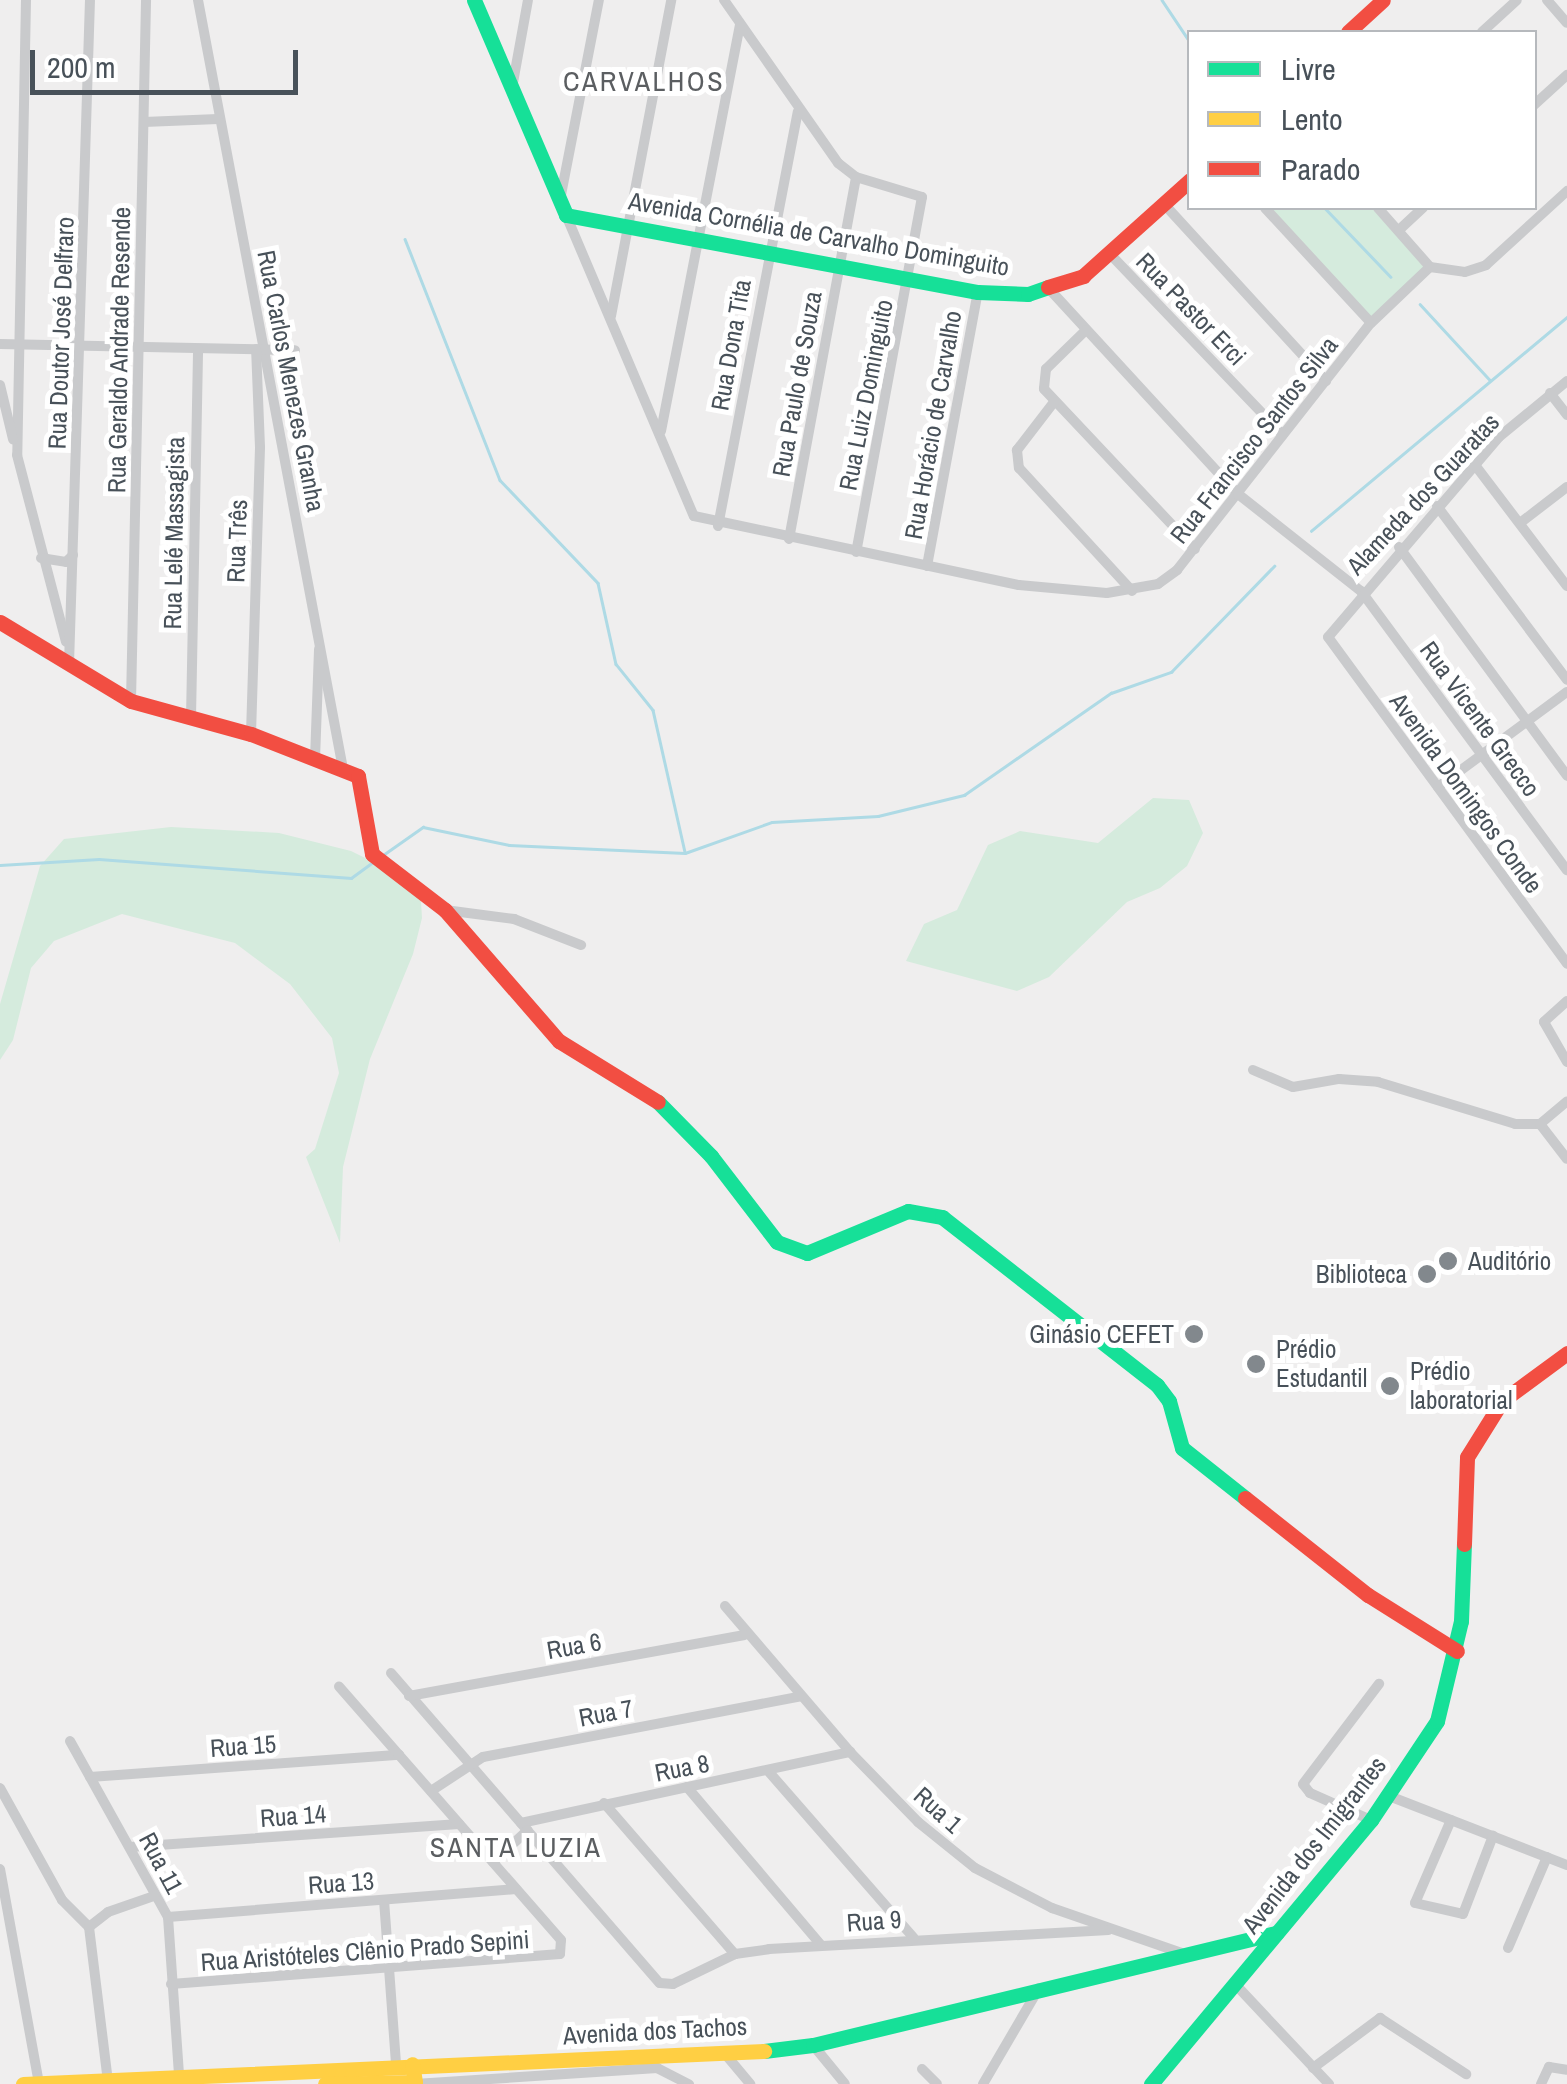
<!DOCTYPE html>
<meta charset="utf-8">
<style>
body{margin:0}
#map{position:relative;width:1567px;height:2084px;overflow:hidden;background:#efeeee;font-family:"Archivo Narrow",sans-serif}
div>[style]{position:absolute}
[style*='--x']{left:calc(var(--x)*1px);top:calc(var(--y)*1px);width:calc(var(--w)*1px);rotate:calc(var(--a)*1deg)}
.green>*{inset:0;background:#d5ebdd}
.stream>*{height:2.5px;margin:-1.25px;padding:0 1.25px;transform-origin:1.25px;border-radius:1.25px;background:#aedae5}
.street>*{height:10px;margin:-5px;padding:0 5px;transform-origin:5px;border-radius:5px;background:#c9cacc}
.fast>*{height:15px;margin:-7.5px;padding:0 7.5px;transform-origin:7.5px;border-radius:7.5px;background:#16e098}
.slow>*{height:15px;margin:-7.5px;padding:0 7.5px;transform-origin:7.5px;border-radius:7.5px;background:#ffcf43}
.jam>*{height:15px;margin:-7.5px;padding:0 7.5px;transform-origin:7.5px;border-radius:7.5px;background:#f24e42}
.dots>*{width:28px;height:28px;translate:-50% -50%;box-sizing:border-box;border:5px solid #fff;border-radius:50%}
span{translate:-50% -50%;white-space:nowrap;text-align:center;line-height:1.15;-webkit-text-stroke:10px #fff;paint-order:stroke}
.street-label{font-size:25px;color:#485159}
.poi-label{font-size:25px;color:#485159}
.left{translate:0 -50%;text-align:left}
.right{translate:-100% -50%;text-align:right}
.neighbourhood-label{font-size:28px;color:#5b5e61;letter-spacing:2.5px}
.legend{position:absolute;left:1187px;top:30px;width:350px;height:180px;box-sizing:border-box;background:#fff;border:2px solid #b6b9bd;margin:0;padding:12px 18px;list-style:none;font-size:30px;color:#485159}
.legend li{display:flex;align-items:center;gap:20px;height:50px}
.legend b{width:50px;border:2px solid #b6b9bd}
.scale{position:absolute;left:30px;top:50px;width:268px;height:45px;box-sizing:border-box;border:5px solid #485159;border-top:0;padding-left:12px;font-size:30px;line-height:35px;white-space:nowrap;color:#485159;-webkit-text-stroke:8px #fff;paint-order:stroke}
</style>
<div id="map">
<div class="green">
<div style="clip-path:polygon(1271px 208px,1372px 208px,1424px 267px,1371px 319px)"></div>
<div style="clip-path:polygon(1153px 798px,1189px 800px,1203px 833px,1187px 866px,1160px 888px,1127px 902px,1049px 977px,1017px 991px,906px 961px,924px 924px,957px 910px,988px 845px,1020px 831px,1098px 843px)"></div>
<div style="clip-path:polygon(171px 827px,279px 833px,351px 851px,420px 885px,422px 918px,413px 954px,370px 1059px,343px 1167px,340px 1243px,306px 1157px,315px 1149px,339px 1073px,332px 1038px,290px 984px,235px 943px,122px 914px,54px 941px,31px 968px,13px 1040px,0 1060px,0 1004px,40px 866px,64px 839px)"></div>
</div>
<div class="stream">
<div style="--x:1162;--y:0;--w:50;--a:56.3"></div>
<div style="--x:1325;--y:208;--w:95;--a:46.3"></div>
<div style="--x:405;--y:239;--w:259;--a:68.5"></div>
<div style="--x:500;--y:480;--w:142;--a:46.4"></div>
<div style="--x:598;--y:583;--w:83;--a:77.5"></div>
<div style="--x:616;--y:664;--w:59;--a:51.2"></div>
<div style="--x:653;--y:710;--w:146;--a:77.3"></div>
<div style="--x:1420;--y:304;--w:103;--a:47.4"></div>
<div style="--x:1311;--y:531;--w:334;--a:-39.9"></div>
<div style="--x:383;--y:855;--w:49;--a:-35"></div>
<div style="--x:423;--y:827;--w:88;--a:11.8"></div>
<div style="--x:509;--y:845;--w:176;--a:2.6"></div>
<div style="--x:685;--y:853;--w:92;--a:-19.6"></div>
<div style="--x:772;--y:822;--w:106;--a:-3.2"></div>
<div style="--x:878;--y:816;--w:89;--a:-13.7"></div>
<div style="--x:964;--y:795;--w:179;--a:-34.8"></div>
<div style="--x:1111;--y:693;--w:64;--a:-19.3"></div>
<div style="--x:1171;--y:672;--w:148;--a:-45.8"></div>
<div style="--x:0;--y:865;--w:99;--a:-3.5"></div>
<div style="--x:99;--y:859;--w:253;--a:4.3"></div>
<div style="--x:351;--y:878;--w:27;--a:-36"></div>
</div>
<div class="street">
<div style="--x:26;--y:0;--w:455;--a:91.1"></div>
<div style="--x:17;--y:455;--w:193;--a:75.3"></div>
<div style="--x:198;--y:0;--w:783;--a:79.32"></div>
<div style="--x:724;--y:0;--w:199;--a:55"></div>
<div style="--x:838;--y:163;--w:23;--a:38"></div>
<div style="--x:856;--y:177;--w:69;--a:16.9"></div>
<div style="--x:922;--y:197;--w:361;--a:100.5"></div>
<div style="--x:1547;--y:0;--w:30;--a:49"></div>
<div style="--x:1482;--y:32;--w:47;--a:-42.4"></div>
<div style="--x:512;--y:88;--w:89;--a:-79.7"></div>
<div style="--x:1534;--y:105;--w:45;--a:-42.3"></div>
<div style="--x:144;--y:122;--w:74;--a:-2.3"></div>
<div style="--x:560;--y:200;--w:204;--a:-79"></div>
<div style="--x:1164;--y:204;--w:240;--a:47.5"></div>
<div style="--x:1265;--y:208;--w:156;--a:47.3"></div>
<div style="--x:1378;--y:208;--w:79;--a:48.6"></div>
<div style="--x:566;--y:215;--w:327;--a:67"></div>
<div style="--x:694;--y:516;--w:332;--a:12"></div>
<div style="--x:1019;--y:585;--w:88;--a:5.2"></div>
<div style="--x:1107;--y:593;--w:52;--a:-10"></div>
<div style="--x:1158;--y:584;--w:24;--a:-36"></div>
<div style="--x:1177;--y:570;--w:314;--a:-51.9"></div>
<div style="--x:1371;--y:323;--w:81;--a:-43.5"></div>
<div style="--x:1430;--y:267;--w:35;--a:8"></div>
<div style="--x:1465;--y:272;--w:22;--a:-18"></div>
<div style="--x:1486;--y:265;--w:110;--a:-42.4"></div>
<div style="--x:1399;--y:230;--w:33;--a:-43"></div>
<div style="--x:1110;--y:254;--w:250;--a:46.3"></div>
<div style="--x:1052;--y:292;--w:275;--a:47.4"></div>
<div style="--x:1238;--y:494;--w:157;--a:38.3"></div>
<div style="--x:1361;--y:591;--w:347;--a:53.6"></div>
<div style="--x:611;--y:316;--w:322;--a:-79.2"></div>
<div style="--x:1086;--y:330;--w:56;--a:135.7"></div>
<div style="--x:1046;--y:369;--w:20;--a:96"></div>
<div style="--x:1044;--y:389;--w:220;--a:46.7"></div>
<div style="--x:0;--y:344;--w:295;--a:1.2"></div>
<div style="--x:1567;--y:381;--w:88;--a:140.5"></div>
<div style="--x:1499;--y:437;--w:263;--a:130.5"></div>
<div style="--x:1328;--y:637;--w:405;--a:53.8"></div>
<div style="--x:0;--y:385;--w:56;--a:76.5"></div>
<div style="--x:1550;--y:393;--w:28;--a:52"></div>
<div style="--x:1054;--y:402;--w:61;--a:127.6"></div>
<div style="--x:1017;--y:450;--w:18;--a:84"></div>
<div style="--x:1019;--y:468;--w:167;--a:47.4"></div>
<div style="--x:661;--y:431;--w:414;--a:-79"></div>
<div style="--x:1475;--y:465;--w:152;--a:52.8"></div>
<div style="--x:1437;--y:506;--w:217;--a:53.2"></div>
<div style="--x:1520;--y:523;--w:59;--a:-37.5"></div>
<div style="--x:718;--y:526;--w:422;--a:-79.1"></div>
<div style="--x:789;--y:539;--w:368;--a:-79.5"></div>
<div style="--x:1399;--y:547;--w:284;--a:53.7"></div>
<div style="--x:41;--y:558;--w:25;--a:9"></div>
<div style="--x:66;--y:562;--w:10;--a:-45"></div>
<div style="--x:927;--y:566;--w:279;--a:-79.5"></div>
<div style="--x:69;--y:664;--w:664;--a:-88.19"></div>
<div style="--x:131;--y:701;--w:701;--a:-88.77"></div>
<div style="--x:191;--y:718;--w:369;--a:-88.9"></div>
<div style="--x:251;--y:734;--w:287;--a:-88.2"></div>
<div style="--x:260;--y:447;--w:98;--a:-92.3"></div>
<div style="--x:315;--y:759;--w:110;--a:-87.9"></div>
<div style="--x:1438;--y:787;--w:160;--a:-36.4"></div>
<div style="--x:445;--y:910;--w:70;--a:7.4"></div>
<div style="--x:514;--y:919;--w:72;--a:21.2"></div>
<div style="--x:1567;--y:1001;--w:31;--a:138"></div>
<div style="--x:1544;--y:1022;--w:46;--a:60.1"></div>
<div style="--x:1253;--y:1070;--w:43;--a:23"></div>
<div style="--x:1293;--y:1087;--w:47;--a:-9.9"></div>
<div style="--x:1339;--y:1079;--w:39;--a:4"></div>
<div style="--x:1378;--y:1082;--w:143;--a:17"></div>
<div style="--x:1515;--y:1124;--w:25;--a:0"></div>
<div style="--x:1540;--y:1124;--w:44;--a:52.4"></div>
<div style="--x:1540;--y:1124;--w:35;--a:-40"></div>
<div style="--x:725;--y:1606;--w:192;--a:49.4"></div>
<div style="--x:850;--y:1752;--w:98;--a:45.8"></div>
<div style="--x:918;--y:1822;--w:73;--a:38.9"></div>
<div style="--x:975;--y:1868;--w:87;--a:27.5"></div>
<div style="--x:1052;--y:1908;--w:138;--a:19.1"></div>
<div style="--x:391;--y:1673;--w:410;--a:49.1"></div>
<div style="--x:660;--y:1983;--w:13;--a:4"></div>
<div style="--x:673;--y:1984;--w:69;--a:-25.8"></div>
<div style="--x:735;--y:1954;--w:34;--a:-8"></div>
<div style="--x:769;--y:1949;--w:340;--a:-3.2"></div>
<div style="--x:409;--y:1696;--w:341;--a:-10.3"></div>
<div style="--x:70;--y:1741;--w:201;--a:60.9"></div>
<div style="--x:168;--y:1917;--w:159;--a:86"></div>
<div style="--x:769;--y:1772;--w:220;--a:48.9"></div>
<div style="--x:90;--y:1777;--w:310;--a:-4.1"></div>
<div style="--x:687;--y:1787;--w:207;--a:49.7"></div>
<div style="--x:0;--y:1788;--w:128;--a:61"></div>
<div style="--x:62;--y:1900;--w:38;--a:45"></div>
<div style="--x:89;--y:1927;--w:155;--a:83"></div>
<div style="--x:431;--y:1791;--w:62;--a:-33.2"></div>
<div style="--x:483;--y:1757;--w:322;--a:-10.8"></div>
<div style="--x:1389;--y:1796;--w:191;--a:21.2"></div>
<div style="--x:604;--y:1803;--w:200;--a:49.1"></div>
<div style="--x:1371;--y:1820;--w:67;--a:-156.1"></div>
<div style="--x:1310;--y:1793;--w:11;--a:-128"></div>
<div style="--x:1303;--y:1784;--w:126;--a:-52.8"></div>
<div style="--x:1451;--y:1820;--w:90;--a:113.4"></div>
<div style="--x:1415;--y:1903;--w:49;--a:12.9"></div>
<div style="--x:1463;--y:1914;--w:84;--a:-69"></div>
<div style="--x:521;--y:1823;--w:337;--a:-12.2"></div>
<div style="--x:130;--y:1847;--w:330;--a:-4"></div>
<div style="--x:493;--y:1862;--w:47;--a:-42.4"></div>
<div style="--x:0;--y:1869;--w:218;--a:79.7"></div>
<div style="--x:384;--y:1900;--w:164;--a:85.8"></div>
<div style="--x:168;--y:1917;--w:349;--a:-4.6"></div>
<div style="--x:89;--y:1927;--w:24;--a:-38"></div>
<div style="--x:108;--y:1912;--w:49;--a:-19.2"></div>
<div style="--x:1508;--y:1948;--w:99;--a:-66.8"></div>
<div style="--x:171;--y:1984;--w:390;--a:-4.4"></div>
<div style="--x:560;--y:1954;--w:14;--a:-86"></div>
<div style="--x:561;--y:1940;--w:337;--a:-131.2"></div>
<div style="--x:1236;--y:1985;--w:136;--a:46.8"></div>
<div style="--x:813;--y:2045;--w:50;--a:50.6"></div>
<div style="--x:726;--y:2055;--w:38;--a:50"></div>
<div style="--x:1313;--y:2068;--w:84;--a:-36.7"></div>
<div style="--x:1380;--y:2018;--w:103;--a:33.1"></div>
<div style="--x:922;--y:2069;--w:21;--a:45"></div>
<div style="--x:415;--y:2084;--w:243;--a:-3.8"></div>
<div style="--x:657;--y:2068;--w:36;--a:27"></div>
<div style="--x:983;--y:2084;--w:111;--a:-59.7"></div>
<div style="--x:1541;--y:2084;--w:19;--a:-65"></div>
<div style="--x:1549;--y:2067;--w:18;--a:9"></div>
</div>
<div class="fast">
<div style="--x:474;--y:0;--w:234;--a:66.8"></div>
<div style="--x:566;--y:215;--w:419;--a:10.6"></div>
<div style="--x:978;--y:292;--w:50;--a:2.3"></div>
<div style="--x:1028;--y:294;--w:21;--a:-19"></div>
<div style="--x:658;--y:1102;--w:76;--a:45.5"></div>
<div style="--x:711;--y:1156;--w:108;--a:52.5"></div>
<div style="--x:777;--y:1242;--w:32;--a:20"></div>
<div style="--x:807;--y:1253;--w:109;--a:-22.6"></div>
<div style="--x:908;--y:1211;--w:35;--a:10"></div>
<div style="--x:942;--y:1217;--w:273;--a:38"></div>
<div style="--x:1157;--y:1385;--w:20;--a:53"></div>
<div style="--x:1169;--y:1401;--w:49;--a:74.5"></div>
<div style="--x:1182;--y:1448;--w:80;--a:38.4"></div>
<div style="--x:764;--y:2051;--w:49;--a:-7"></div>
<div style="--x:813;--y:2045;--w:477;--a:-13.6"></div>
<div style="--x:1151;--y:2084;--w:344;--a:-50.2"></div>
<div style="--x:1371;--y:1820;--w:119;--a:-56.3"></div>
<div style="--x:1437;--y:1721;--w:103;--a:-76.5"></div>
<div style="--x:1461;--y:1621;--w:77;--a:-87.8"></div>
</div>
<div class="slow">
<div style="--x:23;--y:2084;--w:742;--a:-2.55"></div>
<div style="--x:325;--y:2084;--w:90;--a:-1.3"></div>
<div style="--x:415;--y:2082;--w:18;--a:-99"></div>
</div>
<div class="jam">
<div style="--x:1348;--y:32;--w:47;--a:-42.4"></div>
<div style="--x:1048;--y:287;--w:37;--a:-17"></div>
<div style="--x:1083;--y:276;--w:144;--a:-41.9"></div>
<div style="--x:0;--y:622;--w:153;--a:31.1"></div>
<div style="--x:131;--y:701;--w:124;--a:15.4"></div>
<div style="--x:251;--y:734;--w:115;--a:21.4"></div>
<div style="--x:358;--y:776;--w:79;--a:79.8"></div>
<div style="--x:372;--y:854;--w:92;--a:37.5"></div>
<div style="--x:445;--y:910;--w:174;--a:49"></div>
<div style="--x:559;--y:1041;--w:116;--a:31.6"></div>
<div style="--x:1245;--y:1498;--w:157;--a:38.3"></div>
<div style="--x:1368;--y:1595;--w:105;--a:32.2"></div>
<div style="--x:1464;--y:1544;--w:87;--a:-88"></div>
<div style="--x:1467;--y:1457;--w:66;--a:-58"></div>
<div style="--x:1502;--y:1401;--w:81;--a:-36.4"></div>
</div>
<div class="dots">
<div style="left:1448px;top:1261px;background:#82888d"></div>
<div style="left:1427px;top:1274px;background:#82888d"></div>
<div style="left:1194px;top:1334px;background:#82888d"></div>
<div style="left:1256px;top:1364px;background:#82888d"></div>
<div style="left:1390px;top:1386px;background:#82888d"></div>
</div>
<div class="street-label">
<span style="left:819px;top:234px;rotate:10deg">Avenida Cornélia de Carvalho Dominguito</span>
<span style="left:1191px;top:309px;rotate:46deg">Rua Pastor Erci</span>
<span style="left:61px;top:333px;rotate:-88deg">Rua Doutor José Delfraro</span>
<span style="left:731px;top:345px;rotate:-80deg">Rua Dona Tita</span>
<span style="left:119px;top:350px;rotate:-89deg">Rua Geraldo Andrade Resende</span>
<span style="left:291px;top:381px;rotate:79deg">Rua Carlos Menezes Granha</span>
<span style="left:797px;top:384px;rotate:-80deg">Rua Paulo de Souza</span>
<span style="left:866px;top:395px;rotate:-79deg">Rua Luiz Dominguito</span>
<span style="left:933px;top:425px;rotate:-80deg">Rua Horácio de Carvalho</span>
<span style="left:1254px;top:440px;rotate:-52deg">Rua Francisco Santos Silva</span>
<span style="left:1423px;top:494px;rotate:-47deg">Alameda dos Guaratas</span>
<span style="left:174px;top:533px;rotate:-89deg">Rua Lelé Massagista</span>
<span style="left:237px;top:541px;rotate:-88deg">Rua Três</span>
<span style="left:1480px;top:719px;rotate:54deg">Rua Vicente Grecco</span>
<span style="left:1466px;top:793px;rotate:54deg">Avenida Domingos Conde</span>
<span style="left:574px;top:1646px;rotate:-10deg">Rua 6</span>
<span style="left:606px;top:1713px;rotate:-11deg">Rua 7</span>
<span style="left:243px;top:1746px;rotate:-4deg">Rua 15</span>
<span style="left:682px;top:1768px;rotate:-11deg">Rua 8</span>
<span style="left:938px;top:1810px;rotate:42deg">Rua 1</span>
<span style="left:293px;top:1816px;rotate:-4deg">Rua 14</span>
<span style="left:1314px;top:1845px;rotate:-52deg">Avenida dos Imigrantes</span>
<span style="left:161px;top:1863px;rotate:62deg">Rua 11</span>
<span style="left:341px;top:1883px;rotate:-4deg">Rua 13</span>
<span style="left:874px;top:1921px;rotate:-4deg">Rua 9</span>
<span style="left:365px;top:1951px;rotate:-4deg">Rua Aristóteles Clênio Prado Sepini</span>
<span style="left:655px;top:2031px;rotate:-3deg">Avenida dos Tachos</span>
</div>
<div class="poi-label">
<span class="left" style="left:1468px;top:1261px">Auditório</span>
<span class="right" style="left:1407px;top:1274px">Biblioteca</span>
<span class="right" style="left:1174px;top:1334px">Ginásio CEFET</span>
<span class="left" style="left:1276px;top:1364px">Prédio<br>Estudantil</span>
<span class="left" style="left:1410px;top:1386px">Prédio<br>laboratorial</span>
</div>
<div class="neighbourhood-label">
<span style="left:644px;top:81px">CARVALHOS</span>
<span style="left:516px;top:1847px">SANTA LUZIA</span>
</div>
<ul class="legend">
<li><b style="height:12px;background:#16e098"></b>Livre</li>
<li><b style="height:12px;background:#ffcf43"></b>Lento</li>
<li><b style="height:12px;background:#f24e42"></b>Parado</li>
</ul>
<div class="scale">200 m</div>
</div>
